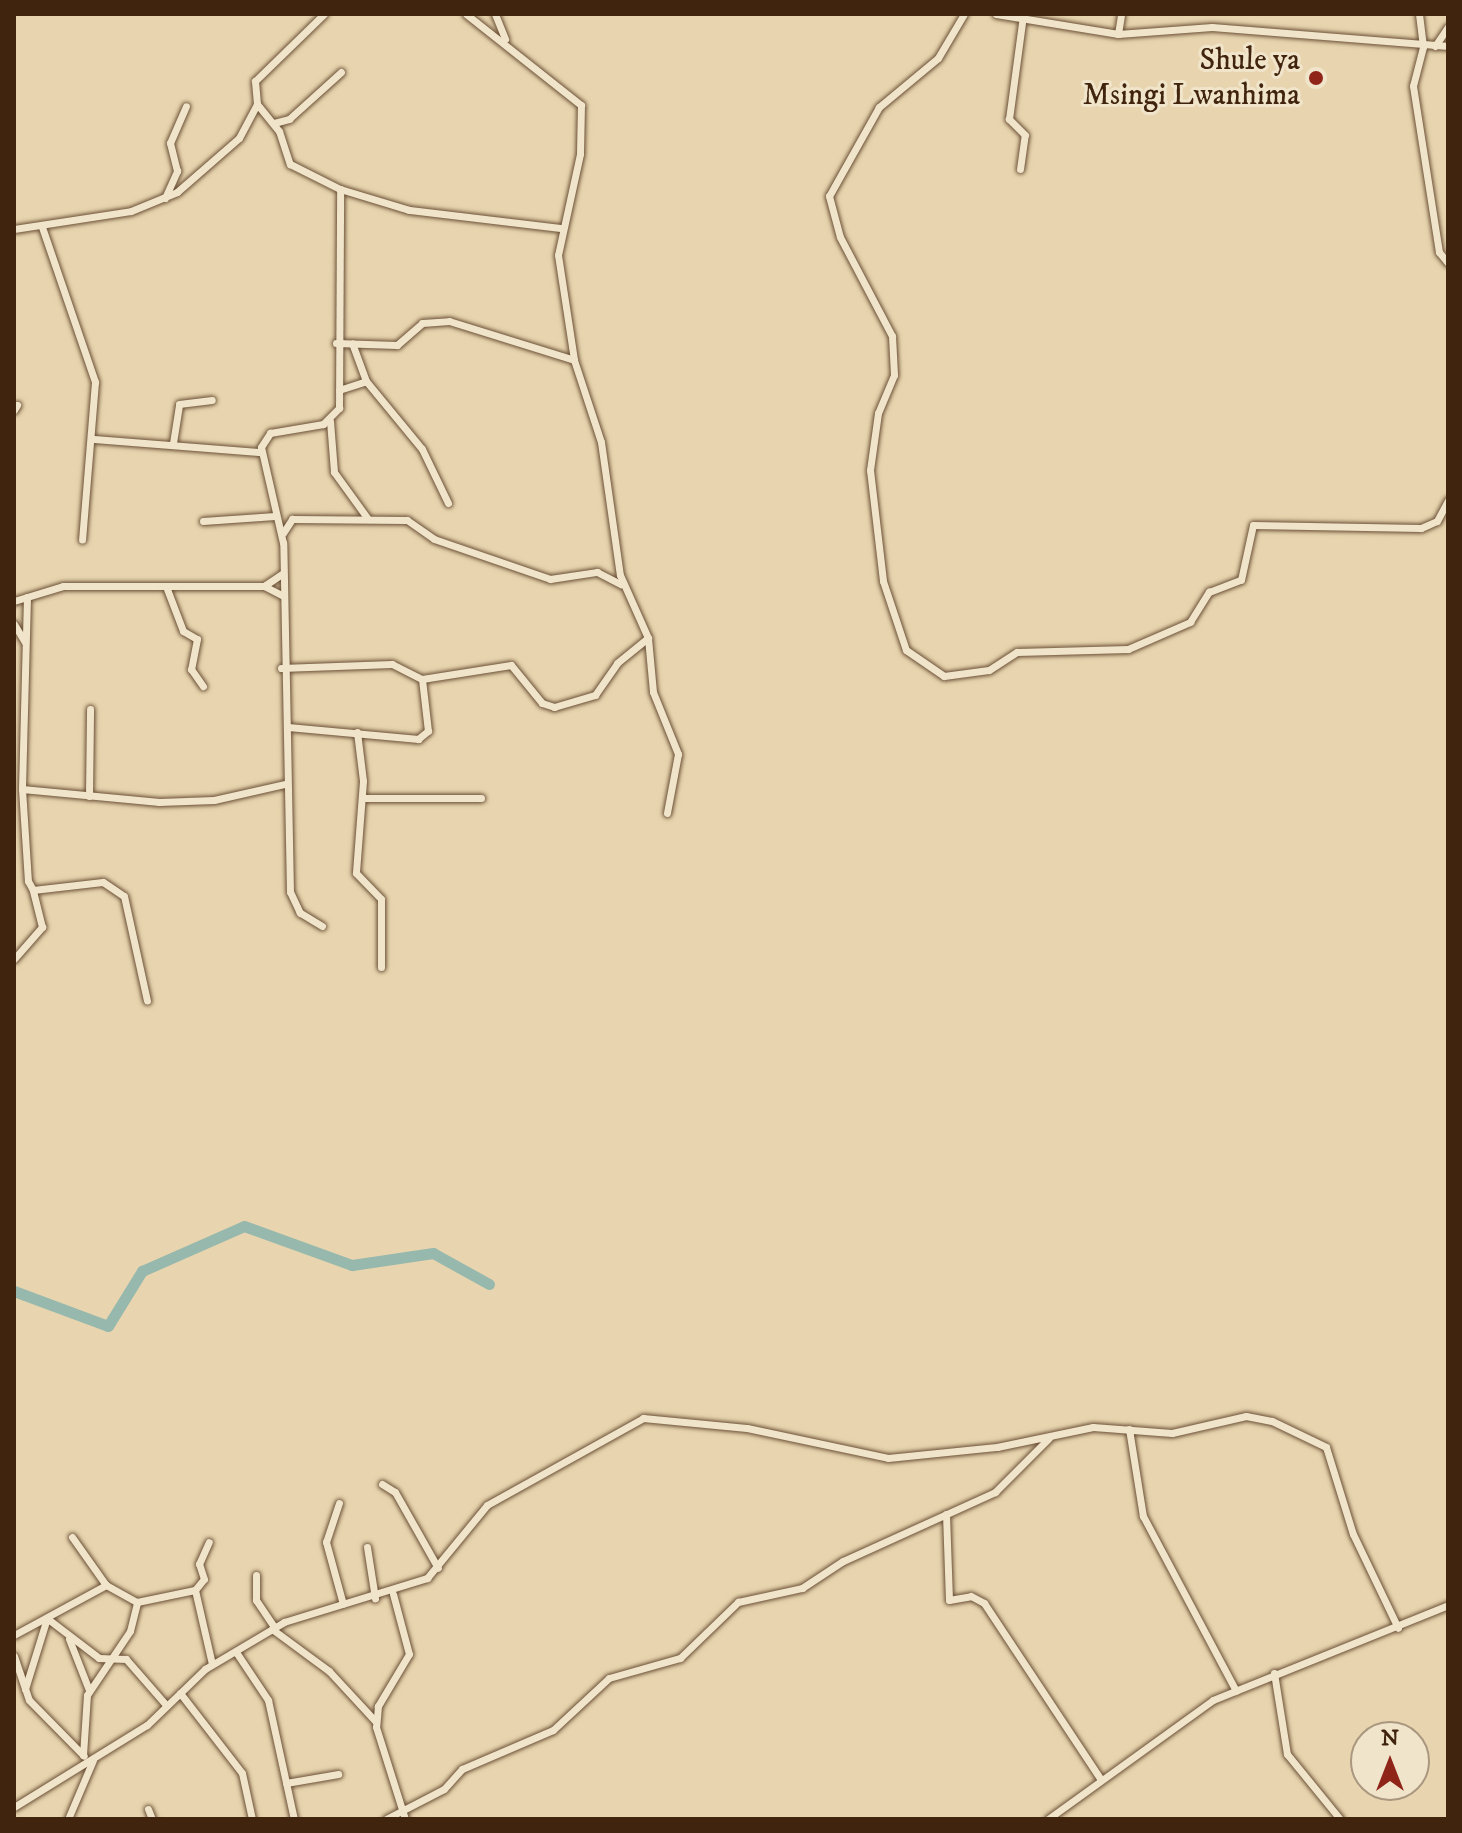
<!DOCTYPE html>
<style>
body{margin:0}
#map{position:relative;width:1462px;height:1833px;overflow:hidden;background:#e8d5af;font-family:"IM FELL DW Pica",serif}
div>[style]{position:absolute}
[style*='--x']{left:calc(var(--x)*1px);top:calc(var(--y)*1px);width:calc(var(--w)*1px);rotate:calc(var(--a)*1deg)}
.river>*{height:11px;margin:-5.5px;padding:0 5.5px;transform-origin:5.5px;border-radius:5.5px;background:#97b8ad}
.roads{filter:drop-shadow(0 0 2px #6b5036) drop-shadow(0 0 2px #6b5036)}
.minor>*{height:7px;margin:-3.5px;padding:0 3.5px;transform-origin:3.5px;border-radius:3.5px;background:#f0e4cb}
.dots>*{width:22px;height:22px;translate:-50% -50%;box-sizing:border-box;border:4px solid #f0e4cb;border-radius:50%}
span{translate:-50% -50%;white-space:nowrap;text-align:center;line-height:1.15;-webkit-text-stroke:6px #f0e4cb;paint-order:stroke}
.poi-label{font-size:30px;color:#41240d}
.right{translate:-100% -50%;text-align:right}
.frame{position:absolute;inset:0;border:16px solid #41240d;pointer-events:none}
.north{position:absolute;left:1350px;top:1721px;width:80px;height:80px;box-sizing:border-box;background:#f0e4cb;border:2px solid #aa977f;border-radius:50%;rotate:0deg;font-size:22px;font-weight:700;line-height:32px;text-align:center;color:#41240d}
.north::after{content:'';display:block;margin:auto;width:28px;height:36px;background:#8f2418;clip-path:polygon(50% 0,100% 100%,50% 72%,0 100%)}
</style>
<div id="map">
<div class="river">
<div style="--x:14;--y:1291;--w:100;--a:20.4"></div>
<div style="--x:108;--y:1326;--w:65;--a:-58.3"></div>
<div style="--x:142;--y:1271;--w:111;--a:-23.8"></div>
<div style="--x:244;--y:1226;--w:115;--a:19.9"></div>
<div style="--x:352;--y:1265;--w:82;--a:-8.4"></div>
<div style="--x:433;--y:1253;--w:64;--a:29"></div>
</div>
<div class="roads">
<div class="minor">
<div style="--x:466;--y:14;--w:147;--a:38.4"></div>
<div style="--x:581;--y:105;--w:49;--a:91.2"></div>
<div style="--x:580;--y:154;--w:103;--a:102.3"></div>
<div style="--x:558;--y:255;--w:106;--a:81.3"></div>
<div style="--x:574;--y:360;--w:86;--a:71.8"></div>
<div style="--x:601;--y:442;--w:134;--a:81.9"></div>
<div style="--x:620;--y:575;--w:69;--a:66"></div>
<div style="--x:648;--y:638;--w:54;--a:84.7"></div>
<div style="--x:653;--y:692;--w:67;--a:68"></div>
<div style="--x:678;--y:754;--w:60;--a:100.6"></div>
<div style="--x:495;--y:14;--w:27;--a:68"></div>
<div style="--x:964;--y:14;--w:51;--a:120.6"></div>
<div style="--x:938;--y:58;--w:77;--a:140.3"></div>
<div style="--x:879;--y:107;--w:102;--a:119.3"></div>
<div style="--x:829;--y:196;--w:42;--a:75"></div>
<div style="--x:840;--y:237;--w:112;--a:62.3"></div>
<div style="--x:892;--y:336;--w:39;--a:87"></div>
<div style="--x:894;--y:375;--w:41;--a:112.8"></div>
<div style="--x:878;--y:413;--w:58;--a:98"></div>
<div style="--x:870;--y:470;--w:112;--a:83.3"></div>
<div style="--x:883;--y:581;--w:73;--a:71.6"></div>
<div style="--x:906;--y:650;--w:46;--a:34.4"></div>
<div style="--x:944;--y:676;--w:45;--a:-7.6"></div>
<div style="--x:989;--y:670;--w:33;--a:-33"></div>
<div style="--x:1017;--y:652;--w:111;--a:-1.5"></div>
<div style="--x:1128;--y:649;--w:68;--a:-23.5"></div>
<div style="--x:1190;--y:622;--w:36;--a:-58"></div>
<div style="--x:1209;--y:592;--w:34;--a:-21"></div>
<div style="--x:1241;--y:580;--w:56;--a:-77.7"></div>
<div style="--x:1253;--y:525;--w:168;--a:1"></div>
<div style="--x:1421;--y:528;--w:17;--a:-24"></div>
<div style="--x:1437;--y:521;--w:24;--a:-62"></div>
<div style="--x:996;--y:14;--w:124;--a:9.3"></div>
<div style="--x:1118;--y:34;--w:94;--a:-4.3"></div>
<div style="--x:1212;--y:27;--w:237;--a:4.6"></div>
<div style="--x:1419;--y:14;--w:33;--a:83"></div>
<div style="--x:1423;--y:47;--w:40;--a:104.4"></div>
<div style="--x:1413;--y:86;--w:168;--a:81.1"></div>
<div style="--x:1439;--y:252;--w:14;--a:51"></div>
<div style="--x:1118;--y:34;--w:20;--a:-81"></div>
<div style="--x:1435;--y:46;--w:23;--a:-56"></div>
<div style="--x:257;--y:104;--w:35;--a:51"></div>
<div style="--x:279;--y:131;--w:35;--a:72"></div>
<div style="--x:290;--y:164;--w:56;--a:26.6"></div>
<div style="--x:340;--y:189;--w:72;--a:16.9"></div>
<div style="--x:409;--y:210;--w:153;--a:6.8"></div>
<div style="--x:274;--y:123;--w:16;--a:-15"></div>
<div style="--x:289;--y:119;--w:70;--a:-42.1"></div>
<div style="--x:1020;--y:169;--w:34;--a:-82"></div>
<div style="--x:1025;--y:135;--w:23;--a:-135"></div>
<div style="--x:1009;--y:119;--w:97;--a:-82.3"></div>
<div style="--x:165;--y:198;--w:30;--a:-66"></div>
<div style="--x:177;--y:171;--w:29;--a:-104"></div>
<div style="--x:170;--y:143;--w:40;--a:-66.6"></div>
<div style="--x:42;--y:227;--w:164;--a:71.1"></div>
<div style="--x:95;--y:382;--w:158;--a:94.7"></div>
<div style="--x:14;--y:229;--w:118;--a:-8.7"></div>
<div style="--x:131;--y:211;--w:50;--a:-22.4"></div>
<div style="--x:177;--y:192;--w:82;--a:-41.1"></div>
<div style="--x:239;--y:138;--w:38;--a:-62"></div>
<div style="--x:257;--y:104;--w:23;--a:-95"></div>
<div style="--x:255;--y:81;--w:96;--a:-44.2"></div>
<div style="--x:336;--y:343;--w:61;--a:1.9"></div>
<div style="--x:397;--y:345;--w:33;--a:-41"></div>
<div style="--x:422;--y:323;--w:27;--a:-4"></div>
<div style="--x:449;--y:321;--w:131;--a:17.3"></div>
<div style="--x:366;--y:381;--w:88;--a:50.5"></div>
<div style="--x:422;--y:449;--w:60;--a:64.3"></div>
<div style="--x:339;--y:390;--w:28;--a:-18"></div>
<div style="--x:366;--y:381;--w:40;--a:-110.2"></div>
<div style="--x:14;--y:410;--w:6;--a:-59"></div>
<div style="--x:330;--y:421;--w:51;--a:85.5"></div>
<div style="--x:334;--y:472;--w:58;--a:54.1"></div>
<div style="--x:94;--y:439;--w:168;--a:4.5"></div>
<div style="--x:173;--y:443;--w:39;--a:-81"></div>
<div style="--x:179;--y:404;--w:33;--a:-7"></div>
<div style="--x:203;--y:521;--w:72;--a:-4"></div>
<div style="--x:283;--y:533;--w:17;--a:-57"></div>
<div style="--x:292;--y:519;--w:115;--a:0.5"></div>
<div style="--x:407;--y:520;--w:33;--a:35"></div>
<div style="--x:434;--y:539;--w:123;--a:19"></div>
<div style="--x:550;--y:579;--w:48;--a:-8.5"></div>
<div style="--x:597;--y:572;--w:27;--a:27"></div>
<div style="--x:264;--y:586;--w:23;--a:-34"></div>
<div style="--x:167;--y:589;--w:45;--a:69.1"></div>
<div style="--x:183;--y:631;--w:16;--a:30"></div>
<div style="--x:197;--y:639;--w:31;--a:101"></div>
<div style="--x:191;--y:669;--w:21;--a:55"></div>
<div style="--x:27;--y:597;--w:192;--a:91.5"></div>
<div style="--x:22;--y:789;--w:92;--a:86.3"></div>
<div style="--x:28;--y:881;--w:10;--a:61"></div>
<div style="--x:33;--y:890;--w:70;--a:-6.5"></div>
<div style="--x:103;--y:882;--w:25;--a:34"></div>
<div style="--x:124;--y:896;--w:107;--a:77.6"></div>
<div style="--x:14;--y:601;--w:51;--a:-17"></div>
<div style="--x:63;--y:586;--w:201;--a:0"></div>
<div style="--x:264;--y:586;--w:20;--a:27"></div>
<div style="--x:14;--y:624;--w:21;--a:59"></div>
<div style="--x:281;--y:668;--w:111;--a:-2.1"></div>
<div style="--x:392;--y:664;--w:34;--a:27"></div>
<div style="--x:422;--y:679;--w:90;--a:-8.9"></div>
<div style="--x:511;--y:665;--w:49;--a:50.8"></div>
<div style="--x:542;--y:703;--w:13;--a:18"></div>
<div style="--x:554;--y:707;--w:43;--a:-16.3"></div>
<div style="--x:595;--y:695;--w:39;--a:-55"></div>
<div style="--x:617;--y:663;--w:40;--a:-39"></div>
<div style="--x:288;--y:727;--w:131;--a:5.3"></div>
<div style="--x:418;--y:739;--w:13;--a:-39"></div>
<div style="--x:428;--y:731;--w:52;--a:-96.6"></div>
<div style="--x:357;--y:732;--w:49;--a:83"></div>
<div style="--x:363;--y:781;--w:92;--a:94.4"></div>
<div style="--x:356;--y:873;--w:36;--a:46"></div>
<div style="--x:381;--y:899;--w:68;--a:90"></div>
<div style="--x:22;--y:789;--w:138;--a:5.4"></div>
<div style="--x:159;--y:802;--w:55;--a:-2.1"></div>
<div style="--x:214;--y:800;--w:73;--a:-12.7"></div>
<div style="--x:89;--y:796;--w:87;--a:-89.3"></div>
<div style="--x:362;--y:798;--w:119;--a:0"></div>
<div style="--x:322;--y:926;--w:26;--a:-149"></div>
<div style="--x:300;--y:913;--w:23;--a:-115"></div>
<div style="--x:290;--y:892;--w:349;--a:-91.1"></div>
<div style="--x:283;--y:543;--w:98;--a:-102.9"></div>
<div style="--x:261;--y:447;--w:17;--a:-57"></div>
<div style="--x:270;--y:433;--w:54;--a:-9.6"></div>
<div style="--x:323;--y:424;--w:23;--a:-45"></div>
<div style="--x:339;--y:408;--w:219;--a:-89.7"></div>
<div style="--x:14;--y:959;--w:43;--a:-48.8"></div>
<div style="--x:42;--y:927;--w:38;--a:-104"></div>
<div style="--x:1129;--y:1429;--w:88;--a:80.9"></div>
<div style="--x:1143;--y:1516;--w:198;--a:62"></div>
<div style="--x:382;--y:1484;--w:15;--a:32"></div>
<div style="--x:395;--y:1492;--w:87;--a:60.5"></div>
<div style="--x:339;--y:1503;--w:41;--a:108.4"></div>
<div style="--x:326;--y:1542;--w:64;--a:74.7"></div>
<div style="--x:946;--y:1514;--w:86;--a:88"></div>
<div style="--x:949;--y:1600;--w:22;--a:-10"></div>
<div style="--x:971;--y:1596;--w:15;--a:28"></div>
<div style="--x:984;--y:1603;--w:212;--a:56.5"></div>
<div style="--x:72;--y:1537;--w:59;--a:54.7"></div>
<div style="--x:106;--y:1585;--w:35;--a:29"></div>
<div style="--x:137;--y:1602;--w:59;--a:-11.7"></div>
<div style="--x:195;--y:1590;--w:76;--a:77.1"></div>
<div style="--x:367;--y:1547;--w:52;--a:81.1"></div>
<div style="--x:256;--y:1575;--w:25;--a:90"></div>
<div style="--x:256;--y:1600;--w:34;--a:56"></div>
<div style="--x:195;--y:1590;--w:14;--a:-51"></div>
<div style="--x:204;--y:1579;--w:16;--a:-108"></div>
<div style="--x:199;--y:1564;--w:24;--a:-66"></div>
<div style="--x:393;--y:1594;--w:62;--a:75.1"></div>
<div style="--x:409;--y:1654;--w:61;--a:120.8"></div>
<div style="--x:378;--y:1706;--w:21;--a:95"></div>
<div style="--x:376;--y:1727;--w:96;--a:72.5"></div>
<div style="--x:48;--y:1619;--w:64;--a:37.4"></div>
<div style="--x:99;--y:1658;--w:27;--a:2"></div>
<div style="--x:126;--y:1659;--w:62;--a:48.9"></div>
<div style="--x:272;--y:1629;--w:71;--a:36.4"></div>
<div style="--x:329;--y:1671;--w:69;--a:47.3"></div>
<div style="--x:14;--y:1635;--w:105;--a:-28.5"></div>
<div style="--x:69;--y:1639;--w:55;--a:68.6"></div>
<div style="--x:236;--y:1652;--w:58;--a:56.3"></div>
<div style="--x:268;--y:1700;--w:122;--a:77.7"></div>
<div style="--x:14;--y:1656;--w:46;--a:71.2"></div>
<div style="--x:29;--y:1700;--w:78;--a:45.5"></div>
<div style="--x:1274;--y:1673;--w:82;--a:80.9"></div>
<div style="--x:1287;--y:1754;--w:84;--a:50.8"></div>
<div style="--x:25;--y:1689;--w:71;--a:-72.8"></div>
<div style="--x:180;--y:1693;--w:101;--a:52.2"></div>
<div style="--x:242;--y:1773;--w:47;--a:77.7"></div>
<div style="--x:83;--y:1755;--w:60;--a:-86.2"></div>
<div style="--x:87;--y:1695;--w:77;--a:-56.1"></div>
<div style="--x:130;--y:1631;--w:30;--a:-76"></div>
<div style="--x:286;--y:1783;--w:53;--a:-9.8"></div>
<div style="--x:14;--y:1807;--w:156;--a:-31.7"></div>
<div style="--x:147;--y:1725;--w:81;--a:-44"></div>
<div style="--x:205;--y:1669;--w:92;--a:-30.7"></div>
<div style="--x:284;--y:1622;--w:150;--a:-17.1"></div>
<div style="--x:427;--y:1578;--w:94;--a:-50.6"></div>
<div style="--x:487;--y:1505;--w:179;--a:-29.1"></div>
<div style="--x:643;--y:1418;--w:104;--a:5.5"></div>
<div style="--x:747;--y:1428;--w:144;--a:12"></div>
<div style="--x:888;--y:1458;--w:110;--a:-5.8"></div>
<div style="--x:997;--y:1447;--w:98;--a:-11.8"></div>
<div style="--x:1093;--y:1427;--w:79;--a:4.3"></div>
<div style="--x:1172;--y:1433;--w:76;--a:-12.9"></div>
<div style="--x:1246;--y:1416;--w:26;--a:11"></div>
<div style="--x:1272;--y:1421;--w:60;--a:25.7"></div>
<div style="--x:1326;--y:1447;--w:91;--a:72.8"></div>
<div style="--x:1353;--y:1534;--w:104;--a:64.4"></div>
<div style="--x:148;--y:1809;--w:11;--a:68"></div>
<div style="--x:68;--y:1819;--w:64;--a:-67"></div>
<div style="--x:386;--y:1819;--w:65;--a:-27.3"></div>
<div style="--x:444;--y:1789;--w:27;--a:-48"></div>
<div style="--x:462;--y:1769;--w:99;--a:-23.2"></div>
<div style="--x:553;--y:1730;--w:76;--a:-42.9"></div>
<div style="--x:609;--y:1678;--w:74;--a:-15.7"></div>
<div style="--x:680;--y:1658;--w:81;--a:-44"></div>
<div style="--x:738;--y:1602;--w:66;--a:-12.3"></div>
<div style="--x:802;--y:1588;--w:49;--a:-33.4"></div>
<div style="--x:843;--y:1561;--w:167;--a:-24.4"></div>
<div style="--x:995;--y:1492;--w:76;--a:-45"></div>
<div style="--x:1048;--y:1819;--w:203;--a:-35.8"></div>
<div style="--x:1213;--y:1700;--w:253;--a:-22"></div>
</div>
</div>
<div class="dots">
<div style="left:1316px;top:78px;background:#8f2418"></div>
</div>
<div class="poi-label">
<span class="right" style="left:1300px;top:78px">Shule ya<br>Msingi Lwanhima</span>
</div>
<div class="frame"></div>
<div class="north">N</div>
</div>
